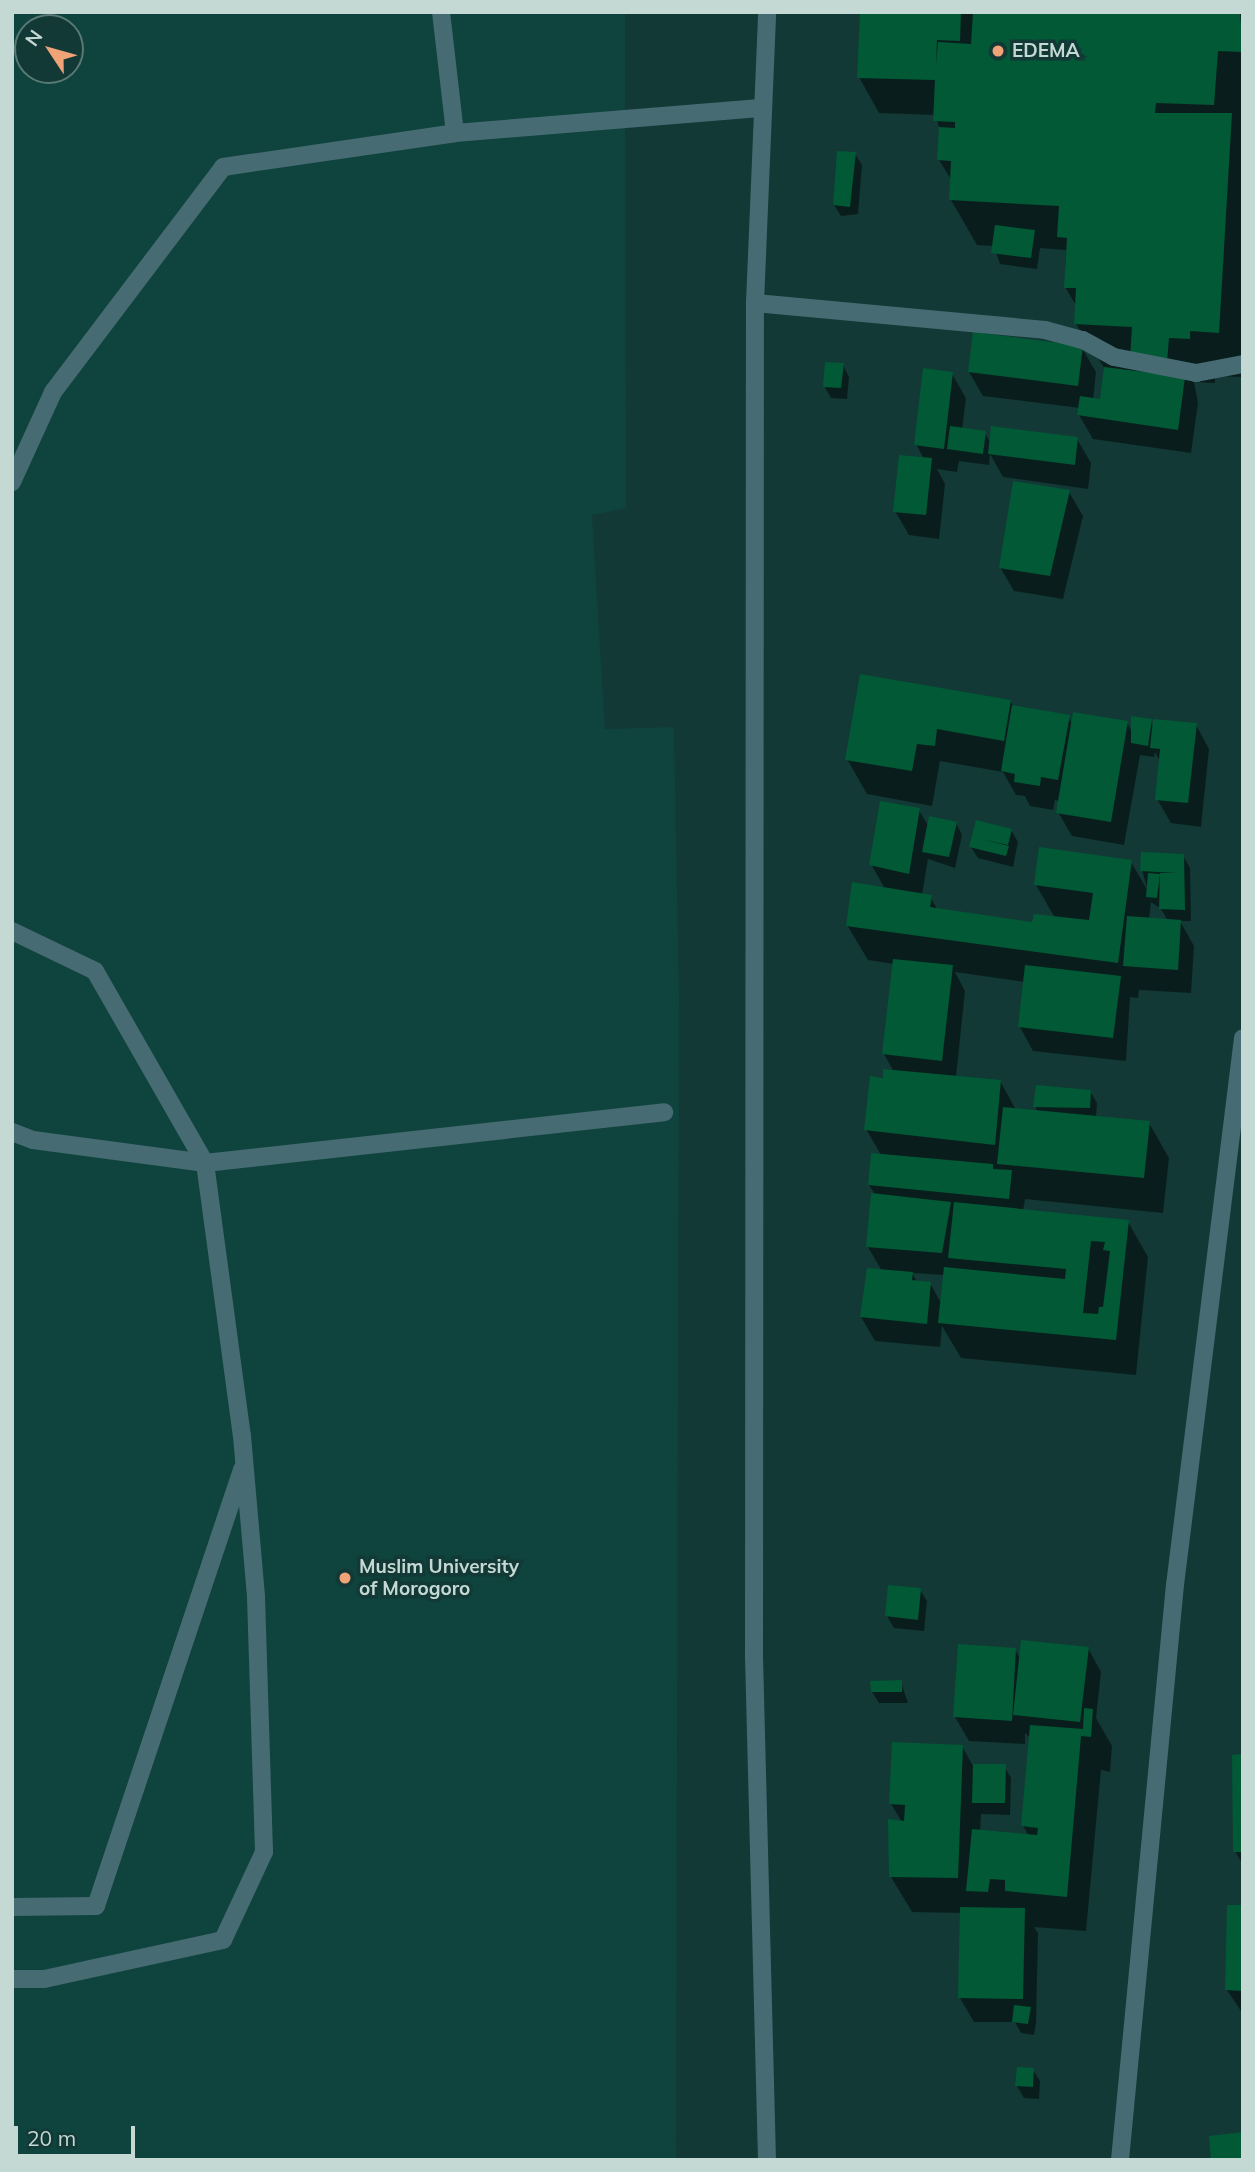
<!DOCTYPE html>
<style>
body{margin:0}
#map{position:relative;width:1255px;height:2172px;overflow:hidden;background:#123935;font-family:Mulish,sans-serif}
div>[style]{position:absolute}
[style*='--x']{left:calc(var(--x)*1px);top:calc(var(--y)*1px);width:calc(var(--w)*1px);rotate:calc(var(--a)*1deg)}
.built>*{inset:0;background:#0f433e}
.shadow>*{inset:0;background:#0007}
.building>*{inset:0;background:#025936}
.lane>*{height:18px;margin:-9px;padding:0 9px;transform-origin:9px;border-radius:9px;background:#476b72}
.street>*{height:18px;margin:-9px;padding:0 9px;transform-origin:9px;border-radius:9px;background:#476b72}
.dots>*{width:19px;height:19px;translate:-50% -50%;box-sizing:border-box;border:4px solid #123935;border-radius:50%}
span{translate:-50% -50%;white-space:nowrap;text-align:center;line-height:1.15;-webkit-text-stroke:7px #123935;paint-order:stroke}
.poi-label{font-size:19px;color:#c4d8d4;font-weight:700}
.left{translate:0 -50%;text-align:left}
.frame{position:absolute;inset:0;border:14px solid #c4d8d4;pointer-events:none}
.north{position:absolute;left:14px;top:14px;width:70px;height:70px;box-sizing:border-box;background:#123935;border:2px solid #597975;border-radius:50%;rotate:306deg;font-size:19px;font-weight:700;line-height:28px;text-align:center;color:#c4d8d4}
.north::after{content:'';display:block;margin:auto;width:24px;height:32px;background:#efa377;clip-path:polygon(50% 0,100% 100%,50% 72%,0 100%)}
.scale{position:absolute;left:14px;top:2126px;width:121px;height:32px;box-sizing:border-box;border:4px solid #c4d8d4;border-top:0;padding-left:9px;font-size:21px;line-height:24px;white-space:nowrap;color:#c4d8d4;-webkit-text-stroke:5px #123935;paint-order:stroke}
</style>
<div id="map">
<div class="built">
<div style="clip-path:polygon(evenodd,12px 12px,625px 12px,626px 508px,592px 515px,605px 729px,674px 727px,679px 996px,676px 2160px,12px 2160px,12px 12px,28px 28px,70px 28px,70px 70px,28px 70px,28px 28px)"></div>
</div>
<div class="shadow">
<div style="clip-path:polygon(861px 12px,1243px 12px,1243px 377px,1215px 376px,1215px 383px,1194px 382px,1198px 403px,1191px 453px,1093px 439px,1079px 415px,1080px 408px,983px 396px,969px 372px,1082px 348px,1096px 372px,1093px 400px,1101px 401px,1105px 369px,1076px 324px,1077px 307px,1065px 287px,1066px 250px,1040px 248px,1037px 269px,1000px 264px,994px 246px,977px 245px,951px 200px,952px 181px,939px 160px,940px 130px,935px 115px,879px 113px,859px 77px)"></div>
<div style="clip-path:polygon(855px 154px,862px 165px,858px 214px,841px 216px,834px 205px)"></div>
<div style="clip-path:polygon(843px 365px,849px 377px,847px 399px,831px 398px,824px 386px)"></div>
<div style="clip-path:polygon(952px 374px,966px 398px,962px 430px,985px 433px,991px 444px,1077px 439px,1091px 463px,1088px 489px,1003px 477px,990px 454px,989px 465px,959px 461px,957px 472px,937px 469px,945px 484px,939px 539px,909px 535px,895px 511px,924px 459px,916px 444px)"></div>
<div style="clip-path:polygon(1069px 492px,1083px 516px,1063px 599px,1014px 591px,1000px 567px)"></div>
<div style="clip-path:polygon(1010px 701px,1014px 707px,1068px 717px,1073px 725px,1127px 723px,1132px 732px,1151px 721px,1154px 726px,1196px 725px,1209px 749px,1201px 827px,1171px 823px,1157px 799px,1161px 763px,1155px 752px,1154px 757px,1140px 755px,1124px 845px,1072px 836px,1058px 812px,1060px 801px,1055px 800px,1053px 810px,1030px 806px,1025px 796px,1016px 795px,1003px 772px,940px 761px,932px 806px,867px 794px,847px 759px)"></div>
<div style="clip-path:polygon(evenodd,918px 809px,929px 827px,956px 823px,962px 835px,955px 868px,928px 859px,922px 895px,930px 897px,938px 910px,1033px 923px,1055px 918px,1036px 885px,1131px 862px,1148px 891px,1142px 870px,1183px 856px,1190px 868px,1191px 921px,1180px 921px,1194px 946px,1191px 993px,1139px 990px,1138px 998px,1130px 997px,1126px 1061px,1033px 1051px,1020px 1027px,1025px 982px,955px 972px,965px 991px,956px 1077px,1000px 1081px,1016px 1110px,1038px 1112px,1035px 1106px,1090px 1091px,1097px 1103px,1096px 1117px,1149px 1123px,1169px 1158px,1163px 1213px,1025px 1199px,1023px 1211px,1128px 1222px,1148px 1257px,1136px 1375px,961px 1358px,942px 1326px,940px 1347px,875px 1341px,861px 1317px,882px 1271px,868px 1247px,876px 1196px,869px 1185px,881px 1155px,866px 1129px,884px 1080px,894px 1072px,884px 1054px,894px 964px,868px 960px,847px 925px,885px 889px,871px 864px,918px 809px,1151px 902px,1161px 909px,1168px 921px,1149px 919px,1151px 902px,918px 809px,912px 1273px,945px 1275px,942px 1305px,930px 1283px,917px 1282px,912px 1273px)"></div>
<div style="clip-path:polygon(977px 823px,1011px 830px,1018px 842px,1013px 867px,978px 858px,971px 847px)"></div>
<div style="clip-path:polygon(920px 1590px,927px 1601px,924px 1631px,894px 1628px,887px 1616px)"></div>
<div style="clip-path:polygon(1088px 1648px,1101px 1672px,1096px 1718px,1112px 1746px,1110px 1772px,1101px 1770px,1086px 1931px,1034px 1927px,1038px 1933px,1036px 2023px,1034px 2035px,1021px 2033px,1015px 2022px,974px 2022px,960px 1998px,962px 1913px,912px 1912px,891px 1877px,902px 1822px,891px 1804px,962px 1746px,973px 1766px,1004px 1766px,1011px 1778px,1010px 1815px,981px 1814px,980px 1832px,1029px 1836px,1023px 1826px,1031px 1739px,1025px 1733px,1025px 1744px,969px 1741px,955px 1717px,1015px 1650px,1021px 1659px)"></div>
<div style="clip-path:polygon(901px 1682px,908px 1703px,879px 1703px,872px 1692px)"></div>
<div style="clip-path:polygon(1243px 1756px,1243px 1865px,1235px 1851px)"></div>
<div style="clip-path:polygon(1243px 1907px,1243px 2014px,1227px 1990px)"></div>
<div style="clip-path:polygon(1033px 2070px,1040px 2081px,1039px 2099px,1024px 2098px,1017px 2086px)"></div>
</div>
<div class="building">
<div style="clip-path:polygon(860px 12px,961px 12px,960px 41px,937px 40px,936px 65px,938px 42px,971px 44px,973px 12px,1240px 12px,1243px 52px,1218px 51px,1214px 105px,1156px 103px,1155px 113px,1232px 113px,1219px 333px,1190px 331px,1190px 339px,1169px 338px,1167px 362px,1130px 360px,1132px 327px,1074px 324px,1076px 288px,1064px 288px,1067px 238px,1057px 237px,1059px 206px,949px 200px,951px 161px,937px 160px,939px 127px,955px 128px,955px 122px,933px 121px,935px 80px,857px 78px)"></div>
<div style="clip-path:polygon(837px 151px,856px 152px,850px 207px,833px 205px)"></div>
<div style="clip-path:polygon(995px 225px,1035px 230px,1031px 258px,991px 253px)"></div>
<div style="clip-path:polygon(973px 332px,1083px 346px,1078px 386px,968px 372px)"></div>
<div style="clip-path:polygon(825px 362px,844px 363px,841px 388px,823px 387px)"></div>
<div style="clip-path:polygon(1104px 367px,1185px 377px,1178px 430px,1077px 415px,1080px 396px,1100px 399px)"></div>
<div style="clip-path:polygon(923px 368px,953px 372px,944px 449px,914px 445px)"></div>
<div style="clip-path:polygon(950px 426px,986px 431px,983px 454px,947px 449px)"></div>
<div style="clip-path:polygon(991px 426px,1078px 437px,1075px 465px,988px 454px)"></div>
<div style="clip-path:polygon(899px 455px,932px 458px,926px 515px,893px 512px)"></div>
<div style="clip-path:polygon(1013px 481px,1070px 490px,1050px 576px,999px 568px)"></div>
<div style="clip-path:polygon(860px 674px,1011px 700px,1004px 741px,937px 729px,935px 746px,917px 744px,912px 771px,845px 760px)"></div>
<div style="clip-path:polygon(1012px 705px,1070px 715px,1058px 780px,1041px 777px,1040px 786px,1014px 782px,1015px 774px,1001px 771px)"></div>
<div style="clip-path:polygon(1073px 712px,1128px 721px,1111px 822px,1056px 813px)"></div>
<div style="clip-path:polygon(1131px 716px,1152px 719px,1148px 746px,1131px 743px)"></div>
<div style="clip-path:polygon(1153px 719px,1197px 723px,1188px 803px,1155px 800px,1160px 749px,1150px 748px)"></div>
<div style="clip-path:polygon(880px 801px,920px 808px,909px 874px,869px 865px)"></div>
<div style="clip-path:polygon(929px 816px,957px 822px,949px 857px,922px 852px)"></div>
<div style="clip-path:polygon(976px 820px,1012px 829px,1008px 845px,981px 839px,1009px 846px,1006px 856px,969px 847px)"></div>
<div style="clip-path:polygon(1039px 847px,1132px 860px,1118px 963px,846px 926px,852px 882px,932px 895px,930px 907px,1032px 922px,1034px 914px,1089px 920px,1093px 893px,1034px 885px)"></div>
<div style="clip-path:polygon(1141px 852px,1184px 854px,1185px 910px,1159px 909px,1160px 873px,1177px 873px,1140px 871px)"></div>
<div style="clip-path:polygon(1148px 873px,1160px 874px,1157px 898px,1146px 897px)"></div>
<div style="clip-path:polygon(1127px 916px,1181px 920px,1178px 970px,1123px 966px)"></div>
<div style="clip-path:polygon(893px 959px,953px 965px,942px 1061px,882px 1054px)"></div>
<div style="clip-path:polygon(1025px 965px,1121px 976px,1113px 1038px,1018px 1027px)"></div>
<div style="clip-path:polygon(883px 1069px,1001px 1080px,995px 1145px,864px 1130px,870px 1076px,883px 1078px)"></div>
<div style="clip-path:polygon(1036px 1085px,1091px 1090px,1090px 1108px,1033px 1107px)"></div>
<div style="clip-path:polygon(1003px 1107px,1150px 1121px,1144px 1178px,997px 1164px)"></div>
<div style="clip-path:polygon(871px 1153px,993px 1164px,993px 1169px,1012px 1170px,1009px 1199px,868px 1185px)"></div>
<div style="clip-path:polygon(871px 1193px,951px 1202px,942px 1253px,866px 1247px)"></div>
<div style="clip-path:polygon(evenodd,954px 1202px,1129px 1220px,1116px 1340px,938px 1323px,944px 1267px,1065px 1279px,1066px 1269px,948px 1258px,954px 1202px,1091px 1241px,1105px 1242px,1103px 1250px,1110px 1251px,1103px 1307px,1099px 1307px,1098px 1314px,1083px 1313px,1091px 1241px)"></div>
<div style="clip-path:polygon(867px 1268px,913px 1272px,912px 1280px,931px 1282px,927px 1324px,860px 1317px)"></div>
<div style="clip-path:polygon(888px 1585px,921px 1588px,918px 1620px,885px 1616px)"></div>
<div style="clip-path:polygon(1021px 1640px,1089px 1647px,1080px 1722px,1013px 1715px)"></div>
<div style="clip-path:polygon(958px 1644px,1016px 1648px,1012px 1721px,953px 1717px)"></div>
<div style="clip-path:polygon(902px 1680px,902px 1692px,871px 1692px,870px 1681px)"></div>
<div style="clip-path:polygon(1084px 1708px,1093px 1709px,1091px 1737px,1081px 1736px,1067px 1897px,1005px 1891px,1005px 1880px,990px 1879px,988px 1892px,966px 1891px,972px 1829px,1037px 1835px,1038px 1828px,1021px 1826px,1030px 1725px,1083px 1729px)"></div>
<div style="clip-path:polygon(892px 1742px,963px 1745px,958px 1878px,889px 1877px,888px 1819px,904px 1821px,905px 1805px,889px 1804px)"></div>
<div style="clip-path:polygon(1243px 1754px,1243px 1852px,1233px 1852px,1232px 1755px)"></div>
<div style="clip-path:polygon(973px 1764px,1006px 1764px,1005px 1803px,972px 1803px)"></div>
<div style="clip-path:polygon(1227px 1905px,1243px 1905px,1243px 1991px,1225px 1990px)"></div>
<div style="clip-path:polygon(960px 1907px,1025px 1908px,1023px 1999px,958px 1998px)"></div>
<div style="clip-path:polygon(1014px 2005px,1031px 2007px,1028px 2024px,1012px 2022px)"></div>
<div style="clip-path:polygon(1017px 2067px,1034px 2068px,1033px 2087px,1015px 2086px)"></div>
<div style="clip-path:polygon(1243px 2132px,1243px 2160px,1211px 2160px,1209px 2136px)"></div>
</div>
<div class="lane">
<div style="--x:441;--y:12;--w:122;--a:83.4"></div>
<div style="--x:12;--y:482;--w:99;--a:-65.5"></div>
<div style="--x:53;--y:392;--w:282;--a:-52.9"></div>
<div style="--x:223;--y:167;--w:234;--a:-8.3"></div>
<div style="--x:455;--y:133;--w:306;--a:-4.7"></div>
<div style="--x:12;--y:931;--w:92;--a:25.7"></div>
<div style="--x:95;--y:971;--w:221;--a:60.2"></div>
<div style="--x:205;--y:1163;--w:275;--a:82.3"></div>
<div style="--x:242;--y:1436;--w:162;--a:85"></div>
<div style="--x:256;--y:1597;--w:255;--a:88.2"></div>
<div style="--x:264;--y:1852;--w:97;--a:115"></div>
<div style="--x:223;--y:1940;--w:183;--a:167.7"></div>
<div style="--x:44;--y:1979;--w:32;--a:180"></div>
<div style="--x:12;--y:1132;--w:22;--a:21"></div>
<div style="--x:33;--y:1140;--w:174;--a:7.6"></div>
<div style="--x:205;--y:1163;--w:462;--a:-6.3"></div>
<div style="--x:12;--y:1907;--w:84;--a:-0.7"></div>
<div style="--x:96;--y:1906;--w:461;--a:-71.5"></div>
</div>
<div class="street">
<div style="--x:755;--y:303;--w:291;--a:5.3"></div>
<div style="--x:1045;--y:330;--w:39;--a:15"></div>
<div style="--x:1083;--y:340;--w:35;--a:29"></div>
<div style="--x:1114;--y:357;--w:84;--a:11"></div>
<div style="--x:1196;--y:373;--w:48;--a:-10.8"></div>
<div style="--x:767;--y:2160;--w:504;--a:-91.48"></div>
<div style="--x:754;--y:1656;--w:1353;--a:-89.96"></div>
<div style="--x:755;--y:303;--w:291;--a:-87.6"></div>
<div style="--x:1120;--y:2160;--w:578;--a:-84.54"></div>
<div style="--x:1175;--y:1585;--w:551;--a:-82.91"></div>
</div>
<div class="dots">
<div style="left:998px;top:51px;background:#efa377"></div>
<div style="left:345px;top:1578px;background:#efa377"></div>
</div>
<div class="poi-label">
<span class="left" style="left:1012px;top:51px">EDEMA</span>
<span class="left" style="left:359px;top:1578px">Muslim University<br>of Morogoro</span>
</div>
<div class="frame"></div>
<div class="north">N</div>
<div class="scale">20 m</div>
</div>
